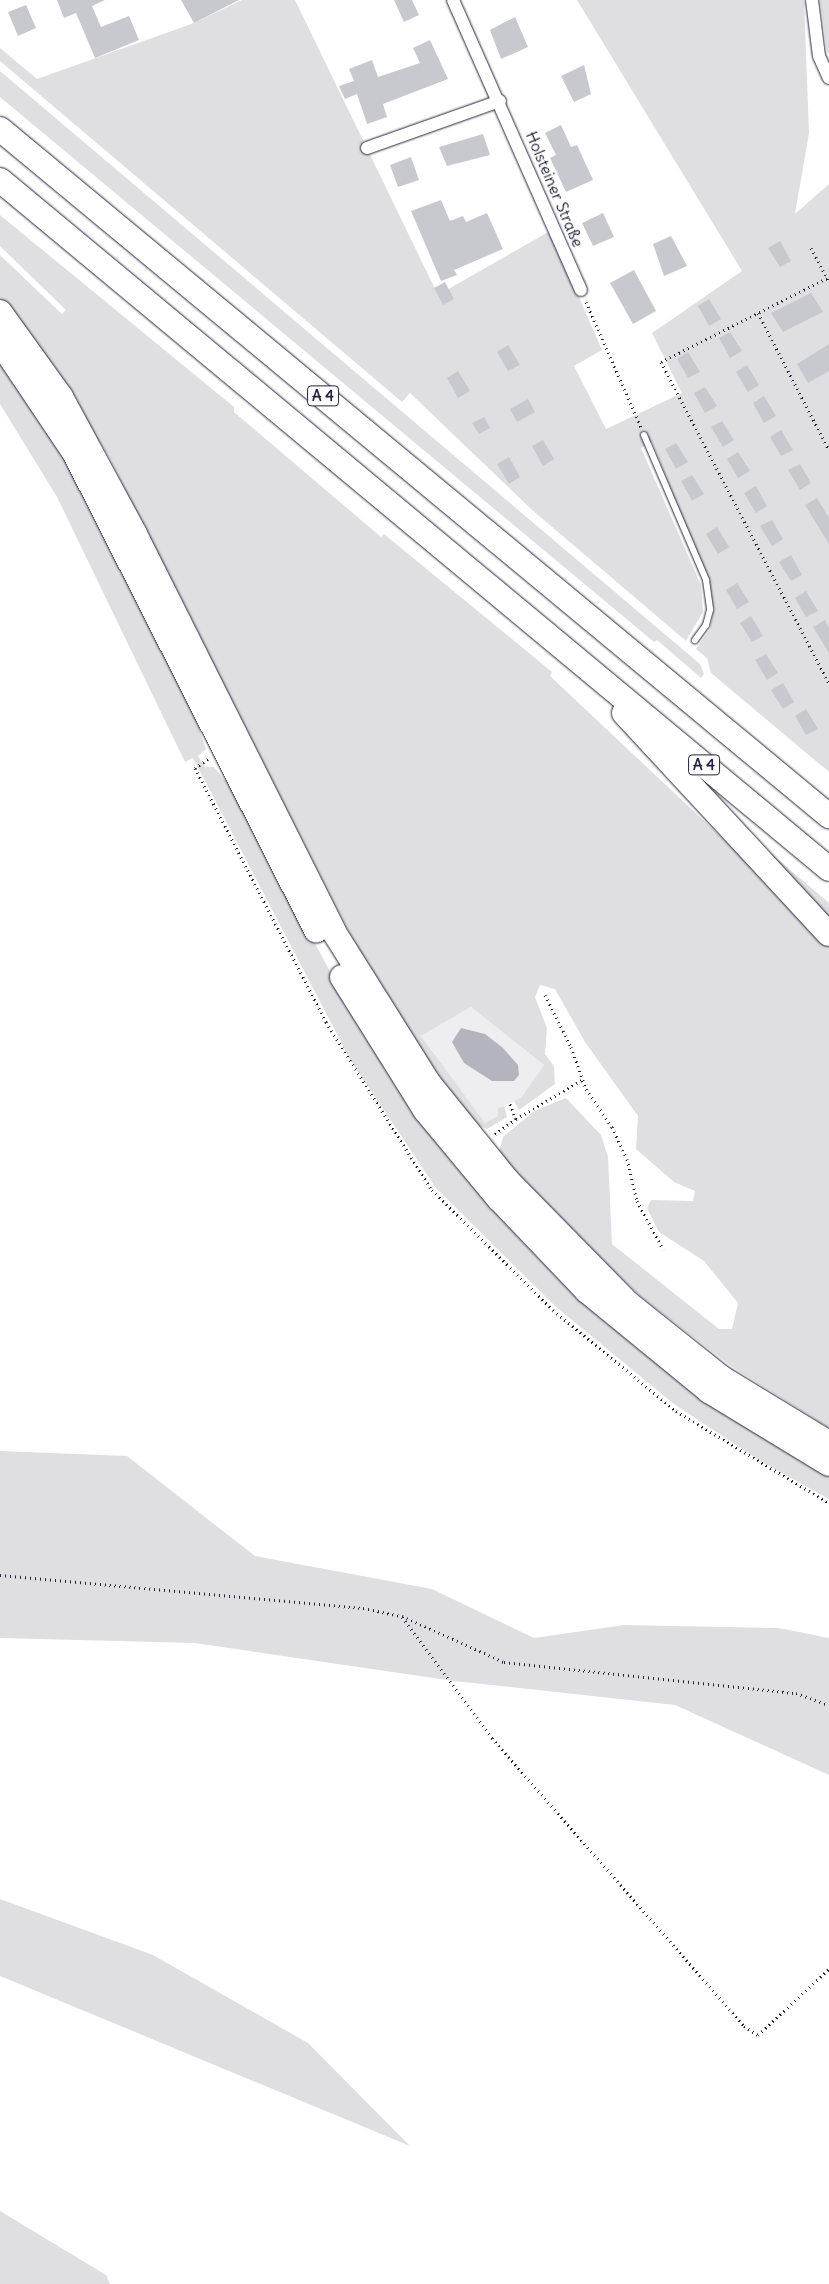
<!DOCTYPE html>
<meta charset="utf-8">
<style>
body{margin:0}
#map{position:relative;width:829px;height:2284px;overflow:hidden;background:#fff;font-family:Delius,sans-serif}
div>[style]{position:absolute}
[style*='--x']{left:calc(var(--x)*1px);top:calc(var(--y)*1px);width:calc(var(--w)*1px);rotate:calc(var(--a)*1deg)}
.built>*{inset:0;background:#eeeef1}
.green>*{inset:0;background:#dfdfe2}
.water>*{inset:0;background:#b4b4bc}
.building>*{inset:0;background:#c8c8cf}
.path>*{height:3px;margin-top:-1.5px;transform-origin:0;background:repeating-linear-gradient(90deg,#22223b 0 1px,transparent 0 5px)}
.roads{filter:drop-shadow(0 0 1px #22223b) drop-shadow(0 0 1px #22223b)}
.service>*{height:6px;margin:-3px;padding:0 3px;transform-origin:3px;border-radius:3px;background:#fff}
.minor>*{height:12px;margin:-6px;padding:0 6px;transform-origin:6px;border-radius:6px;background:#fff}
.motorway>*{height:24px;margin:-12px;padding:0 12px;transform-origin:12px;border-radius:12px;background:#fff}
span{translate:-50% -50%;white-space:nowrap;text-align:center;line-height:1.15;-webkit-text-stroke:5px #fff;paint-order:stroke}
.shield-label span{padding:1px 4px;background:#fff;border:1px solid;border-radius:4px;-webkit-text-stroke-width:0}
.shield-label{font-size:15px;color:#22223b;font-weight:700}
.street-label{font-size:16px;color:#22223b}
</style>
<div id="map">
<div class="built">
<div style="clip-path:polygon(471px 1007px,544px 1065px,521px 1099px,498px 1108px,498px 1116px,485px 1124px,421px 1036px)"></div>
</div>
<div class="green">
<div style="clip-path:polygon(242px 0,295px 0,438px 295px,550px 231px,602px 350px,574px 366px,606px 429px,682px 393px,652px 333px,742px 271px,577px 0,804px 0,809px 133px,795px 214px,829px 184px,829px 772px,711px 673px,707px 658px,696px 649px,710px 629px,714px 609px,708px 581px,652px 442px,641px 448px,701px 585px,703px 612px,686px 641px,531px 509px,410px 393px,402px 402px,0 61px,0 48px,37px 79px,194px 23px)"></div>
<div style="clip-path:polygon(820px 0,829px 0,829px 54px,827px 51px)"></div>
<div style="clip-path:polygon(0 71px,700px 664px,704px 674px,701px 678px,657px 640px,654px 642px,0 97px)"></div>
<div style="clip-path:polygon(0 215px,234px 407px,234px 412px,381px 537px,384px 534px,552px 672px,550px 676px,736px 851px,739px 849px,829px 944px,829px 1428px,731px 1366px,640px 1296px,528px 1189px,499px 1152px,503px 1137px,534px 1111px,566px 1098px,601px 1135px,608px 1157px,612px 1244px,719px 1329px,732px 1329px,738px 1303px,704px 1261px,659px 1232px,647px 1208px,651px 1200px,693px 1201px,695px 1191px,674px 1182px,636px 1149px,638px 1116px,585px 1042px,555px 989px,540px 985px,535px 997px,547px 1028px,545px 1054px,554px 1066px,555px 1084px,519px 1110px,514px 1101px,521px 1098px,544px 1065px,471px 1007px,421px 1036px,485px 1123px,498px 1116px,498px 1108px,504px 1106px,507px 1117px,487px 1129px,478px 1125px,447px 1089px,357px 948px,110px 459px,80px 409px,0 299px,0 255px,62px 314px,66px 310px,0 246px)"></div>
<div style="clip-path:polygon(0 361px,68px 461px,190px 702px,206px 749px,198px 756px,205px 767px,214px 767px,231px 787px,355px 1018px,417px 1115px,577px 1297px,705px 1401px,829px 1477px,829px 1499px,762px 1462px,674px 1404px,555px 1306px,436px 1188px,351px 1061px,193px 758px,185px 762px,57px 497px,0 404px)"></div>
<div style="clip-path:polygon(747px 833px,829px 903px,829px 925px)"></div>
<div style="clip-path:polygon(0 1451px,127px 1456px,255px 1556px,432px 1589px,534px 1638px,624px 1625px,779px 1628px,829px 1638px,829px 1775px,675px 1705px,454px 1681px,195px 1643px,0 1638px)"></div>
<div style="clip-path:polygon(0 1899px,153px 1955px,308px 2043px,410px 2146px,0 1976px)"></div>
<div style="clip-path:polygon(0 2211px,106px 2275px,110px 2284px,0 2284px)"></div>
</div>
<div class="water">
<div style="clip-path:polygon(461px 1028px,485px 1034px,503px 1048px,518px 1065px,519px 1075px,514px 1081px,492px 1081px,464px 1063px,452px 1042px)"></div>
</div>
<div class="building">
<div style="clip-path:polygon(57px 0,105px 0,92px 6px,101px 27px,129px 16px,139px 40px,95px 58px,76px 13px,64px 18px)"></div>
<div style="clip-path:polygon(181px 0,239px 0,194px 23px)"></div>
<div style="clip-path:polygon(394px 0,412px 0,419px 15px,404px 22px)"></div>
<div style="clip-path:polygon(26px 5px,36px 28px,18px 36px,8px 12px)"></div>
<div style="clip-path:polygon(515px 17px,528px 47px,501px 59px,490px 30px)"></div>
<div style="clip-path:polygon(430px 40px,448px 79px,383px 104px,387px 117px,367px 124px,357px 94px,345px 99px,339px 86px,354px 81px,349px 69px,372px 60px,378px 77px,420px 63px,413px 48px)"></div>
<div style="clip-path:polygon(584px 65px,591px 94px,574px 102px,561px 76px)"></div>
<div style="clip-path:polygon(561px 125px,571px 147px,577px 145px,593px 180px,566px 192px,550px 158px,556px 155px,545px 133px)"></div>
<div style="clip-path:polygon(483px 134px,490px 155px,447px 166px,439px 147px)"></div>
<div style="clip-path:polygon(411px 157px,419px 180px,398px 187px,390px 165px)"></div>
<div style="clip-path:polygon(441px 200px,450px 221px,463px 216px,466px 222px,487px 213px,503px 249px,454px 270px,457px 275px,441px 281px,411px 211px)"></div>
<div style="clip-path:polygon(603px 213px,614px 237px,593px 246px,582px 223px)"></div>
<div style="clip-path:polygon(671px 236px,687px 266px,664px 276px,653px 244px)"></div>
<div style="clip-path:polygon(780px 241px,791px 261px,780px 267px,768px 248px)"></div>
<div style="clip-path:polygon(634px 270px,656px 311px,633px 324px,610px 283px)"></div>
<div style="clip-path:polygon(445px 282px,454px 299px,443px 305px,434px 288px)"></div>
<div style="clip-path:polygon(811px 293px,823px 312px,783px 332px,771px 313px)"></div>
<div style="clip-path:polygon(709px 299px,721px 319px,709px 326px,698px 306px)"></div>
<div style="clip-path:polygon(730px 332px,742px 351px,730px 358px,719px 338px)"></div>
<div style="clip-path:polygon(829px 344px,829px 371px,808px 383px,797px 364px)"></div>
<div style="clip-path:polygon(508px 345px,520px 365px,508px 371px,497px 352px)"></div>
<div style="clip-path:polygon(688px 352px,700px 372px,688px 378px,677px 359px)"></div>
<div style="clip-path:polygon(747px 365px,759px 385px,748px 392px,736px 372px)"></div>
<div style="clip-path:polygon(458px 371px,470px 391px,458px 398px,447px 378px)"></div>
<div style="clip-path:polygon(705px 387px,717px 406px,705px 413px,694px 393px)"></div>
<div style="clip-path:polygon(764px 396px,776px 416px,764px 423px,753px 403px)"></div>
<div style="clip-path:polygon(528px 399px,535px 412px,517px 422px,510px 409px)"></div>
<div style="clip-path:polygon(484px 417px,490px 428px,479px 434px,472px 423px)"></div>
<div style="clip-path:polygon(722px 421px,734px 440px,723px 447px,711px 427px)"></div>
<div style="clip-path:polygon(781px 430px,793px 450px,781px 456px,770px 437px)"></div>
<div style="clip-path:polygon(543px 440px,554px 459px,543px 466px,532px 446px)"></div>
<div style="clip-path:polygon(676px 443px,688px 462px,676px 469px,665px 449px)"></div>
<div style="clip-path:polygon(738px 452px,750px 471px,738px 478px,727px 459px)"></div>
<div style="clip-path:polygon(509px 457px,520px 477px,509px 484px,497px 464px)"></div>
<div style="clip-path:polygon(800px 464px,811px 483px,800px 490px,788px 470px)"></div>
<div style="clip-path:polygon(692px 475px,704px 494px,692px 501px,681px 481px)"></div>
<div style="clip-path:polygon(756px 486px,767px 506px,756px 513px,744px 493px)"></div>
<div style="clip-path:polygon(817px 498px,829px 518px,829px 544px,805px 505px)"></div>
<div style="clip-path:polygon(772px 520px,783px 539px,772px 546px,760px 526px)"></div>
<div style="clip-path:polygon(717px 527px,729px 547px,718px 554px,706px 534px)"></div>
<div style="clip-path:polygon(791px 555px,802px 575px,791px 581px,779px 562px)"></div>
<div style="clip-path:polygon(737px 583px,749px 602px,737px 609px,726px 590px)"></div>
<div style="clip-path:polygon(806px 591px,818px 611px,806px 617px,795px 598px)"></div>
<div style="clip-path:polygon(751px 616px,763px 636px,752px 642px,740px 623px)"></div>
<div style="clip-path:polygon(825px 620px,829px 628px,829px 653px,813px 627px)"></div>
<div style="clip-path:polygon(766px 654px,778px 673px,767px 680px,755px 660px)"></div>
<div style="clip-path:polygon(783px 683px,794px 702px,783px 709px,771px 690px)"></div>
<div style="clip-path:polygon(806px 709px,818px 729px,806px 735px,795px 716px)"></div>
</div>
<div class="path">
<div style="--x:811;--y:248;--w:38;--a:62"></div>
<div style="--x:827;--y:278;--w:186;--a:153.2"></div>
<div style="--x:661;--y:362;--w:362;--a:62.4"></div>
<div style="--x:586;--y:302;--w:137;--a:66.3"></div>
<div style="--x:758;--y:313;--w:154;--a:62.6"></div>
<div style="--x:208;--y:759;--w:16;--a:145"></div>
<div style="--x:195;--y:768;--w:286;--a:62.7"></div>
<div style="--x:326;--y:1022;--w:199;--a:57.8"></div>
<div style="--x:432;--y:1190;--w:170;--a:44.8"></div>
<div style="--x:553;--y:1310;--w:159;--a:39.4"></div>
<div style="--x:676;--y:1411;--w:179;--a:31"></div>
<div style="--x:545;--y:995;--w:58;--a:63.4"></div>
<div style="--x:571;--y:1047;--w:45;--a:70.3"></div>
<div style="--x:586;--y:1089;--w:46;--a:55.6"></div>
<div style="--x:612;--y:1127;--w:35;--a:65"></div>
<div style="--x:627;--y:1159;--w:43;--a:76.6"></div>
<div style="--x:637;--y:1201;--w:55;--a:61.6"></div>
<div style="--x:516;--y:1119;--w:77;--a:-30.6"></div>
<div style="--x:495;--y:1134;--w:26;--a:-36"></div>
<div style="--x:516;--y:1119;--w:18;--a:-112"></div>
<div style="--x:0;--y:1575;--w:364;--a:5.2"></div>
<div style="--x:363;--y:1608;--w:40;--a:12"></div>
<div style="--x:402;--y:1616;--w:112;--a:24.3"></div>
<div style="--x:504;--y:1662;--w:294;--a:6.1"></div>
<div style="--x:796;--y:1693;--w:35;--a:20"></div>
<div style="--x:402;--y:1617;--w:151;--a:53.4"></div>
<div style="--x:492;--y:1738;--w:383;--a:48.8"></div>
<div style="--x:744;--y:2026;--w:17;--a:33"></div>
<div style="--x:758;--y:2035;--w:97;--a:-42.9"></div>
</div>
<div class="roads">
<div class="service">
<div style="--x:644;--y:435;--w:158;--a:66.8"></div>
<div style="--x:706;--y:580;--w:30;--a:82"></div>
<div style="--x:710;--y:610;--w:16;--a:105"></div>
<div style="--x:706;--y:625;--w:19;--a:126"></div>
</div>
<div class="minor">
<div style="--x:453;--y:0;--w:317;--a:66.2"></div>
<div style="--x:812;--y:0;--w:56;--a:82.9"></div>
<div style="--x:819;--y:56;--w:24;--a:66"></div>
<div style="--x:367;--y:148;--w:141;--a:-19.5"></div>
</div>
<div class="motorway">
<div style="--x:0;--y:129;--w:1077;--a:39.65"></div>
<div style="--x:0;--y:180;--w:1078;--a:39.73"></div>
<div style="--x:0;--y:312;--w:105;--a:54.3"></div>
<div style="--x:61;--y:397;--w:156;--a:61.6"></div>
<div style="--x:135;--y:534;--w:445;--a:63.4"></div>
<div style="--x:334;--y:932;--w:177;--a:57.9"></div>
<div style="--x:428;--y:1082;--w:126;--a:51.1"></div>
<div style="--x:507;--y:1180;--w:173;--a:45.5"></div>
<div style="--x:628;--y:1303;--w:120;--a:38.6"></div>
<div style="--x:722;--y:1378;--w:125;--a:31.3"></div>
<div style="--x:0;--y:342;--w:135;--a:56.2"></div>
<div style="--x:75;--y:454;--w:534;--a:63.15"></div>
<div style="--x:624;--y:713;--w:301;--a:47.2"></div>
<div style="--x:342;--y:977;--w:157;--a:58"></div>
<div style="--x:425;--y:1110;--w:116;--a:50.3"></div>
<div style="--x:499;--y:1199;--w:127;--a:46.3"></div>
<div style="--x:587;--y:1291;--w:158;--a:39.3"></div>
<div style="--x:709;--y:1391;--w:140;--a:31.3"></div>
</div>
</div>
<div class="shield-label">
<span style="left:323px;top:396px">A 4</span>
<span style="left:704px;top:765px">A 4</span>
</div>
<div class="street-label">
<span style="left:555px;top:189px;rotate:67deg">Holsteiner Straße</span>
</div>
</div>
